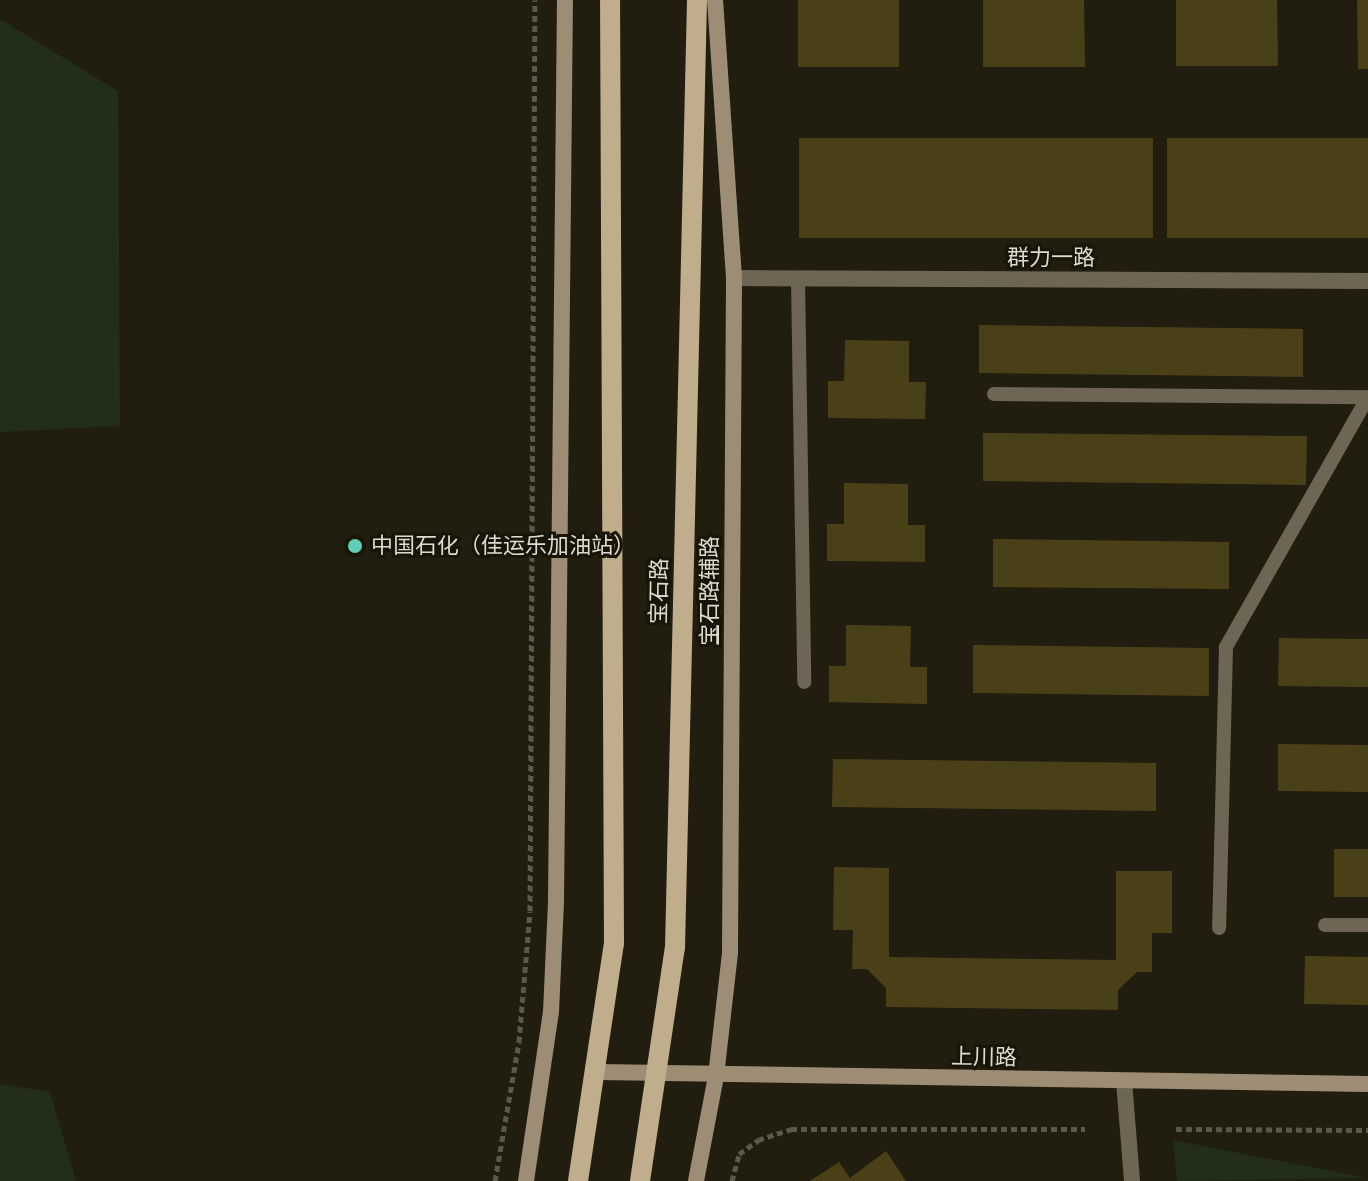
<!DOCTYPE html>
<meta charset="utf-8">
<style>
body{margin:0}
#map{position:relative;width:1368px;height:1181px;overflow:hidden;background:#211e10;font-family:Raleway,"Noto Sans SC",sans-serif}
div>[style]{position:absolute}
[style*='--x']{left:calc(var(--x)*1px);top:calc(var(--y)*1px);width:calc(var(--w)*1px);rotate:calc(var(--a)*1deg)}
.green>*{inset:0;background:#222e18}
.building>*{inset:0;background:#4a4017}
.path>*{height:5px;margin-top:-2.5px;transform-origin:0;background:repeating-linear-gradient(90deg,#5c594c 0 6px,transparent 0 10px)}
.service>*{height:14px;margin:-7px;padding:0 7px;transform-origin:7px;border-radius:7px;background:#6e6555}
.minor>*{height:16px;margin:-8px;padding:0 8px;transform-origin:8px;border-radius:8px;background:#6e6555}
.secondary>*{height:16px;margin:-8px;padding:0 8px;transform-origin:8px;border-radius:8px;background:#9c8d74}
.primary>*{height:20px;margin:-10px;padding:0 10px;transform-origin:10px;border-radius:10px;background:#c0ad8c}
.dots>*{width:22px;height:22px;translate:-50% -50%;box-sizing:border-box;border:4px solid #181507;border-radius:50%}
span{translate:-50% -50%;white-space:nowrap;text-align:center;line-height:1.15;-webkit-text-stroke:6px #181507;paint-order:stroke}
.street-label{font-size:22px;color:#dddbd1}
.poi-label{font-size:22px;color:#dddbd1}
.left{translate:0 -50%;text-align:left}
</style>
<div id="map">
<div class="green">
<div style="clip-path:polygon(0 19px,118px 91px,120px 426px,0 432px)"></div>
<div style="clip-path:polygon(0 1084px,50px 1092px,76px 1181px,0 1181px)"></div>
<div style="clip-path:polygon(1173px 1140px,1367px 1178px,1177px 1181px)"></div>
</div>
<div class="building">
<div style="clip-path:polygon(798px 0,899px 0,899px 67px,798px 67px)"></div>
<div style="clip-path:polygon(983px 0,1084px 0,1085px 67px,983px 67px)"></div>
<div style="clip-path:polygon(1176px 0,1277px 0,1278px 66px,1176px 66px)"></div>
<div style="clip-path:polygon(1357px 0,1368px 0,1368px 69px,1358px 69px)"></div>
<div style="clip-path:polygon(799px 138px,1153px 138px,1153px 238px,799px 238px)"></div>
<div style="clip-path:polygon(1167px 138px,1368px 138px,1368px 238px,1167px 238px)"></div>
<div style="clip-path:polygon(979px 325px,1303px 329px,1303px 377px,979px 373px)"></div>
<div style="clip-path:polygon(845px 340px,909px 341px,909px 382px,926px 382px,925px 419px,828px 418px,828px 381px,844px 381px)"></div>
<div style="clip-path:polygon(983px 433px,1307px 436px,1306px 485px,983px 481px)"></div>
<div style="clip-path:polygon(844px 483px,908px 484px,908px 525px,925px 525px,925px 562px,827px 561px,827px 524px,844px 524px)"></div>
<div style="clip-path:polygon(993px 539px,1229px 542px,1229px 589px,993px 587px)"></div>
<div style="clip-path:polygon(846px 625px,911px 626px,910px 667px,927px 667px,927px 704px,829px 702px,829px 666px,846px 666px)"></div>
<div style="clip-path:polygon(1279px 638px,1368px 639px,1368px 687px,1278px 686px)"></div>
<div style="clip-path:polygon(973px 645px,1209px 648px,1209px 696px,973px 693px)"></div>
<div style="clip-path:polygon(1278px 744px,1368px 745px,1368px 792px,1278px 791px)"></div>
<div style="clip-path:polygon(833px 759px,1156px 763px,1156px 811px,832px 807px)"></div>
<div style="clip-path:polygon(1334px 849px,1368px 849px,1368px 897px,1334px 897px)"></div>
<div style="clip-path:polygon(834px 867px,889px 868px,889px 957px,1116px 960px,1116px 871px,1172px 871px,1172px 933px,1152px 933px,1152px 972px,1137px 972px,1118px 990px,1118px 1010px,886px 1007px,886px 988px,867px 969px,852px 969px,853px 930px,833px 930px)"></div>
<div style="clip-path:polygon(1305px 956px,1368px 957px,1368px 1005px,1304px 1004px)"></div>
<div style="clip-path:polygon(886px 1151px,906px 1181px,810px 1181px,839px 1162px,850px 1178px)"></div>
</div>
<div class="path">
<div style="--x:1176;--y:1129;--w:192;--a:0.3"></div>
<div style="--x:495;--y:1181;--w:141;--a:-80.2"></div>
<div style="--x:519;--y:1042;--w:131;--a:-85.2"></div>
<div style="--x:530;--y:911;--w:911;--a:-89.69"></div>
<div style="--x:732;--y:1181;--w:28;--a:-75"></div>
<div style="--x:739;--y:1154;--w:24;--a:-36"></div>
<div style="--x:758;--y:1140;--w:35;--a:-18"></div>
<div style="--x:791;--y:1129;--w:294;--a:0"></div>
</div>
<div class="service">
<div style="--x:798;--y:279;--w:403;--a:89.1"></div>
<div style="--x:994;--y:394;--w:374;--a:0.5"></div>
<div style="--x:1368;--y:397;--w:288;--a:119.6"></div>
<div style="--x:1226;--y:647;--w:281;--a:91.4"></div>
<div style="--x:1325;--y:925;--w:43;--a:0"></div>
</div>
<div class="minor">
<div style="--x:734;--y:278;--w:634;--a:0.27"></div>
<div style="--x:1124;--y:1081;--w:100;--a:85.4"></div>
</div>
<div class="secondary">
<div style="--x:599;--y:1072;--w:769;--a:0.89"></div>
<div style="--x:526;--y:1181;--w:171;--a:-81.6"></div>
<div style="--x:551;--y:1012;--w:111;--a:-87.4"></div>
<div style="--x:556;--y:901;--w:901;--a:-89.43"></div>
<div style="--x:696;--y:1181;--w:107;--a:-79.2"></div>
<div style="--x:716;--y:1076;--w:124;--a:-83.5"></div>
<div style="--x:730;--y:953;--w:675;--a:-89.66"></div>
<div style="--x:734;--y:278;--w:279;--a:-93.9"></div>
</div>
<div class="primary">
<div style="--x:578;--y:1181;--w:241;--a:-81.4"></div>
<div style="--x:614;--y:943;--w:943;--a:-90.24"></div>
<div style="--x:640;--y:1181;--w:236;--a:-81.5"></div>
<div style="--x:675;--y:948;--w:948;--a:-88.67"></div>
</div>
<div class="dots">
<div style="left:355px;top:546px;background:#5eceb7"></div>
</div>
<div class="street-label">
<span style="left:1051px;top:258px">群力一路</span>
<span style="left:659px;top:591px;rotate:-89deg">宝石路</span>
<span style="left:710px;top:591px;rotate:-90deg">宝石路辅路</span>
<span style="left:984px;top:1057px;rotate:1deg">上川路</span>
</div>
<div class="poi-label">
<span class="left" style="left:371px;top:546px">中国石化（佳运乐加油站）</span>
</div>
</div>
